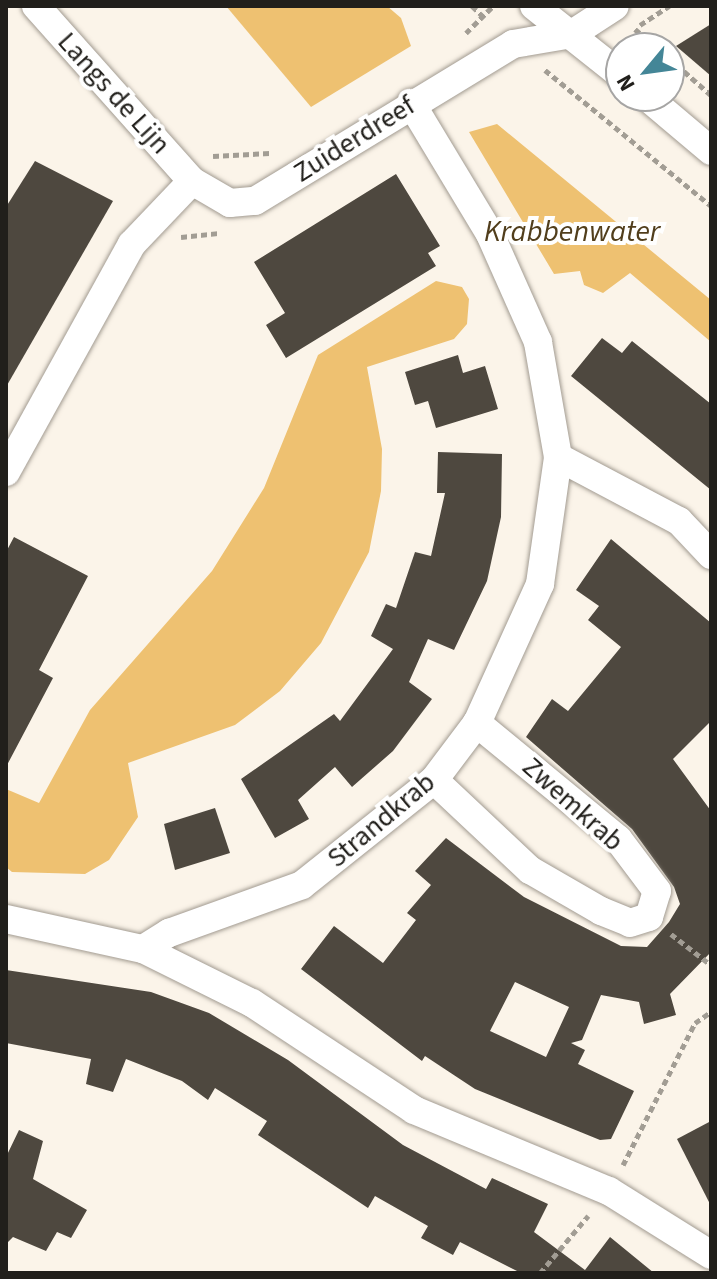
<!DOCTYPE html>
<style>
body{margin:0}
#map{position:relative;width:717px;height:1279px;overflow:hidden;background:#fbf4e9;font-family:"Source Sans 3",sans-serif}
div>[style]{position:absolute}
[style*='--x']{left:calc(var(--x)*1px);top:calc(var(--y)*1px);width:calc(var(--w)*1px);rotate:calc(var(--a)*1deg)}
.water>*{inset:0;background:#eec171}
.building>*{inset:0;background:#4e483f}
.path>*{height:5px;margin-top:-2.5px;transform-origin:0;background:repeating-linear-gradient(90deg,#a29d94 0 6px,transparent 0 10px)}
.roads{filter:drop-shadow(0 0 2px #a29b91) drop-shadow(0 0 2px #a29b91)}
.street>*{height:28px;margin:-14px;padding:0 14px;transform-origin:14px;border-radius:14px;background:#fff}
span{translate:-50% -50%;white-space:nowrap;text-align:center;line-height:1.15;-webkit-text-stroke:8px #fff;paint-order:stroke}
.street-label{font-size:28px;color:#211f1b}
.water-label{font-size:30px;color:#513e1c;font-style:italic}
.frame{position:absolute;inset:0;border:8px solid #211f1b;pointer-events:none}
.north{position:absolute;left:605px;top:32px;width:80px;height:80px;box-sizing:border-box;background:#fff;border:2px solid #a6a5a4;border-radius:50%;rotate:241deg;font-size:22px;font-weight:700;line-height:32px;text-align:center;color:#211f1b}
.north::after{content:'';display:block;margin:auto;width:28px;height:36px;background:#448697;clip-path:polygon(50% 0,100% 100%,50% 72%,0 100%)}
</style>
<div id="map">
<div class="water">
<div style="clip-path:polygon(226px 6px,387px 6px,401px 18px,411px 46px,311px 107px)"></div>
<div style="clip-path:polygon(497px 124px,711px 300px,711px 342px,630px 273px,603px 293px,584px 285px,580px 271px,554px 274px,469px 132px)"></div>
<div style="clip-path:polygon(436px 281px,462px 287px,469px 299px,467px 324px,454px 339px,367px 367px,382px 449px,381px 491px,369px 552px,321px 643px,280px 691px,235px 725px,128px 763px,138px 817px,109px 860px,85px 874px,12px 872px,6px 867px,6px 789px,39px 803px,90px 710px,212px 571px,264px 488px,318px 355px)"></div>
</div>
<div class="building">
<div style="clip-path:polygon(711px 24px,711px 76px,676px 46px)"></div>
<div style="clip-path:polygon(35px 161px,113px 201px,6px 387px,6px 207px)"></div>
<div style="clip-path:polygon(396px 174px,440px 246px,428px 253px,436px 266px,286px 358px,266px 325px,285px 313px,254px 262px)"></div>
<div style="clip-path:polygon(602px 338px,622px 353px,632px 341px,711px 404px,711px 490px,571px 376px)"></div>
<div style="clip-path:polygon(458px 355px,463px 373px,485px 366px,498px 409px,436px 428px,428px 401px,415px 405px,405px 372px)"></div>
<div style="clip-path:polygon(438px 452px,502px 454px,501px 517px,487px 581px,454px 650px,428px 639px,409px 682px,432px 699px,393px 751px,352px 787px,335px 767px,298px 800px,309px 819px,275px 838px,241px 779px,334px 714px,340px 721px,393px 649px,371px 636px,386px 604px,396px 608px,415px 552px,431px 556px,445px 493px,437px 493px)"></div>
<div style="clip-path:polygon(14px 537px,88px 576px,39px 670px,53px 678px,6px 767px,6px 552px)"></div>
<div style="clip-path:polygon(evenodd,611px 539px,711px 623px,711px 721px,673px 759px,711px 811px,711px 952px,670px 994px,676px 1015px,644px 1024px,639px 1002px,601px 995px,582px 1040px,571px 1043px,585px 1050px,578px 1064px,634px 1091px,611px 1139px,600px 1140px,475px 1089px,425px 1056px,422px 1061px,301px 969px,334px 926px,383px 963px,416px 920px,407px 913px,431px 885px,415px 871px,446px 838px,524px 897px,621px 946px,647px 947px,669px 922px,680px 904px,674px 887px,632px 829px,526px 737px,552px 699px,568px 711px,621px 647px,588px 620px,599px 606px,576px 590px,611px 539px,515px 982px,569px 1007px,546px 1057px,490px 1031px,515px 982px)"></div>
<div style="clip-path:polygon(215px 808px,230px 853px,175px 870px,164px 824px)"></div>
<div style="clip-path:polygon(6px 970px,151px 992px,209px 1013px,288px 1060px,403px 1145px,486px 1189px,492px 1178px,548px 1204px,534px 1232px,585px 1270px,610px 1237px,654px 1273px,521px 1273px,460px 1242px,453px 1255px,421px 1238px,428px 1226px,375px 1196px,368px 1208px,258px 1135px,267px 1121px,215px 1088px,208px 1100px,182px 1081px,126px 1059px,113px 1092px,86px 1084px,91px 1059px,6px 1043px)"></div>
<div style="clip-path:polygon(711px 1121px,711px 1206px,677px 1139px)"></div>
<div style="clip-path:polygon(19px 1130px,43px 1141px,33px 1179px,87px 1210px,71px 1238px,57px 1232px,46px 1251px,13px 1237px,6px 1244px,6px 1157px)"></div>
</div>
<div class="path">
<div style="--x:472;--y:6;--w:19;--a:43"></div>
<div style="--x:640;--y:25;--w:35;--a:-33"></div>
<div style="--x:635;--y:29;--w:29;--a:41"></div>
<div style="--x:466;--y:33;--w:38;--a:-45"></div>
<div style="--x:669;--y:58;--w:56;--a:41.4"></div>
<div style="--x:545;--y:70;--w:215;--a:39.3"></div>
<div style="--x:213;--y:156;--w:57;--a:-3"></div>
<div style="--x:181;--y:237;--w:37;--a:-6"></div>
<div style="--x:671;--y:934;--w:51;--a:37.8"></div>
<div style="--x:623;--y:1165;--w:159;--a:-63.1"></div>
<div style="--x:695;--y:1023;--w:19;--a:-35"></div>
<div style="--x:540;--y:1273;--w:75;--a:-49.9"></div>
</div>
<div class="roads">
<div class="street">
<div style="--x:36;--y:6;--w:234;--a:48.3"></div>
<div style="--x:192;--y:181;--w:44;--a:30.1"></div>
<div style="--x:230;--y:203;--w:25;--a:-5"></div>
<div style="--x:255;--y:201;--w:302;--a:-31.3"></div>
<div style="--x:513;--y:44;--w:60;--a:-9.6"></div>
<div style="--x:572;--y:34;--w:51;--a:-33.1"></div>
<div style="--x:534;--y:6;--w:111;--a:38.4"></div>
<div style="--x:646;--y:96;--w:85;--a:40.2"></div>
<div style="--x:558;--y:457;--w:137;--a:27.9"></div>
<div style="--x:679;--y:521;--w:47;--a:46.7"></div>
<div style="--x:6;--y:472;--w:260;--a:-61.1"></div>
<div style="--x:132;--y:244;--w:87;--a:-46.4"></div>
<div style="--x:434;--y:780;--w:132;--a:43.2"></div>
<div style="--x:530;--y:870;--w:82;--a:30"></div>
<div style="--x:601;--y:911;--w:31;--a:22"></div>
<div style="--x:630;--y:923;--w:20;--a:-18"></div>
<div style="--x:649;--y:917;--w:27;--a:-73"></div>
<div style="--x:657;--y:891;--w:65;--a:-126.9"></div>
<div style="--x:618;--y:839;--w:183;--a:-140.6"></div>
<div style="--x:6;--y:919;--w:140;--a:12.4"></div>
<div style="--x:143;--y:949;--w:122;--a:26.4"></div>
<div style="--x:252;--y:1003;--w:194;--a:33.4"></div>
<div style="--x:414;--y:1110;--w:211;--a:22.6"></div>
<div style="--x:609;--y:1191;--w:120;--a:32.1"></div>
<div style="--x:143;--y:949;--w:31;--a:-32"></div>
<div style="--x:169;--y:933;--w:141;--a:-19.8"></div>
<div style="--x:302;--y:885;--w:169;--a:-38.5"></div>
<div style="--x:434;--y:780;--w:71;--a:-53"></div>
<div style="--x:477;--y:723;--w:153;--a:-65.6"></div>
<div style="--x:540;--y:584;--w:128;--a:-81.9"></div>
<div style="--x:558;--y:457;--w:117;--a:-99.9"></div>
<div style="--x:538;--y:342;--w:118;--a:-114"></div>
<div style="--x:490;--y:234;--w:153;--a:-121.1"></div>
</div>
</div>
<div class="street-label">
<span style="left:114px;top:93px;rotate:48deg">Langs de Lijn</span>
<span style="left:354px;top:139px;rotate:-32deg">Zuiderdreef</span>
<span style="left:573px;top:804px;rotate:42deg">Zwemkrab</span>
<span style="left:381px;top:820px;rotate:-40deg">Strandkrab</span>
</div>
<div class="water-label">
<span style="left:572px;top:232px">Krabbenwater</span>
</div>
<div class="frame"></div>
<div class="north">N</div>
</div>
